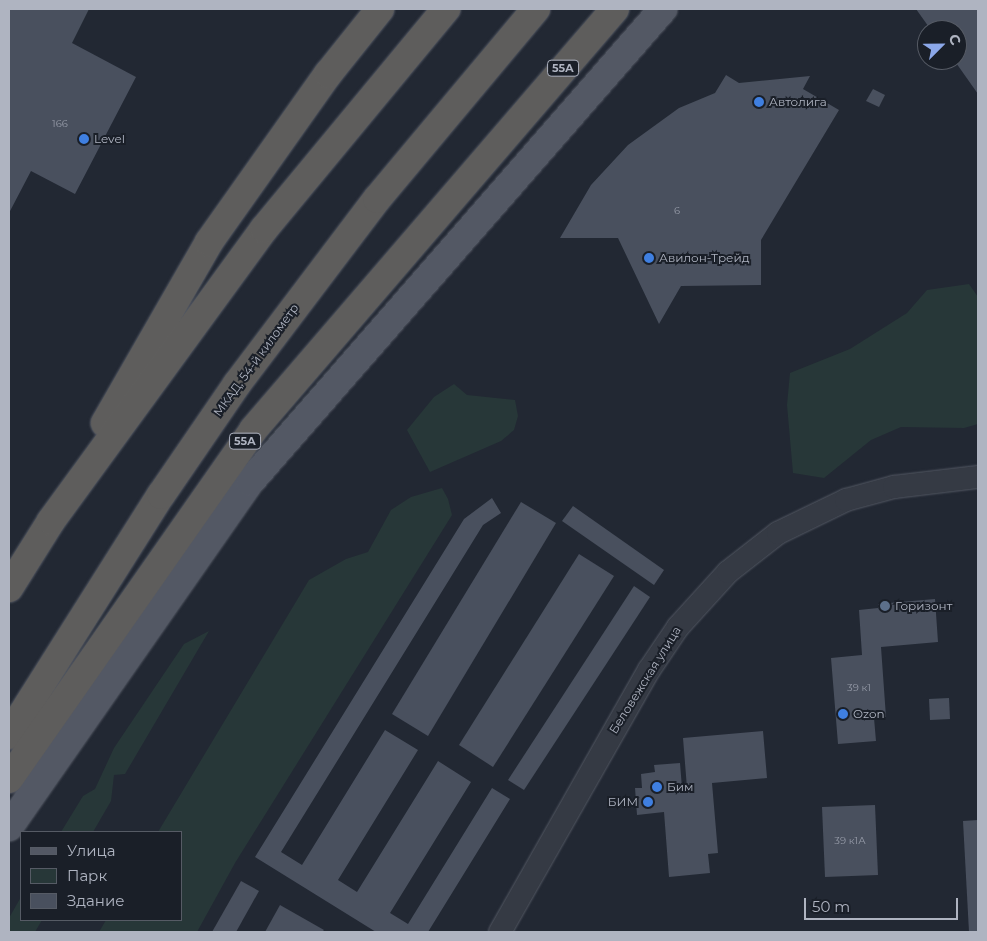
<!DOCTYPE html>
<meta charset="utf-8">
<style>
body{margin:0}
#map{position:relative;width:987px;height:941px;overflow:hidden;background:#222833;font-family:Montserrat,sans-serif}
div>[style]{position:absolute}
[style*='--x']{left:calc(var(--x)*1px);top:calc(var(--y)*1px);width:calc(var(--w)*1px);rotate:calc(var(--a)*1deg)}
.green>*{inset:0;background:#273738}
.building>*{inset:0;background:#49505e}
.roads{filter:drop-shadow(0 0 1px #525762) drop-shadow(0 0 1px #525762)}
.tertiary>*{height:22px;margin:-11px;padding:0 11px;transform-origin:11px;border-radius:11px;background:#353a44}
.primary>*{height:28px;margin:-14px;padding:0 14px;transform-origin:14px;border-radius:14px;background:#535864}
.trunk>*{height:28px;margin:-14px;padding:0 14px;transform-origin:14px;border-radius:14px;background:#5e5d5c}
.dots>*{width:14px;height:14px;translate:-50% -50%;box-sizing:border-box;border:2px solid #1a1f28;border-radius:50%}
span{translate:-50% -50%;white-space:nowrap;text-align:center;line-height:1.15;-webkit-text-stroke:4px #1a1f28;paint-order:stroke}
.number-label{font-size:10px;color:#969ba8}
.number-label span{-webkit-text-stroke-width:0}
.shield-label span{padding:1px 4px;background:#1a1f28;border:1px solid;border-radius:4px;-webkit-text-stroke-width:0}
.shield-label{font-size:11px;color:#afb4c1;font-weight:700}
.poi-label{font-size:12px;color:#afb4c1}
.left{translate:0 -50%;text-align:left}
.right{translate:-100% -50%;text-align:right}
.street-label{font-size:12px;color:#afb4c1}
.frame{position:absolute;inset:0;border:10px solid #afb4c1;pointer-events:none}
.legend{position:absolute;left:20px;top:831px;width:162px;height:90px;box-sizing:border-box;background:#1a1f28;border:1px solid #565b65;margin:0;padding:6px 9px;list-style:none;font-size:15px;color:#afb4c1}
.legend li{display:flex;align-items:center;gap:10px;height:25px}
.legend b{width:25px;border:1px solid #565b65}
.north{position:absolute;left:917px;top:20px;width:50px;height:50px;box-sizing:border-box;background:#1a1f28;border:1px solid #565b65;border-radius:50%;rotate:67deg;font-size:14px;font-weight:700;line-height:20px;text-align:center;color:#afb4c1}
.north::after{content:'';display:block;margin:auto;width:18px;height:22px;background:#8ca8e9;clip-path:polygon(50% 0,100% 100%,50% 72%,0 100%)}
.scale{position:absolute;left:804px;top:898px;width:154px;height:22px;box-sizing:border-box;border:2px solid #afb4c1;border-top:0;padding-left:6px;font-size:15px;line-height:18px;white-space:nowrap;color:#afb4c1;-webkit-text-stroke:4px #1a1f28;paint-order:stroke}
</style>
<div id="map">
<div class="green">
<div style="clip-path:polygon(969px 284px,978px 297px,978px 424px,964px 428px,901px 427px,871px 440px,824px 478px,793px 473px,787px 405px,790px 373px,850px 349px,907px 313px,927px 290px)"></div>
<div style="clip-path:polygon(454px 384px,467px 395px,515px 400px,518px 416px,514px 430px,501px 441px,430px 472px,407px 430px,434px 397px)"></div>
<div style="clip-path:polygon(442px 488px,448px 499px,452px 515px,235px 863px,197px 932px,99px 932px,106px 920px,181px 920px,181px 832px,158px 832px,309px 580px,346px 559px,368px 552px,391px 510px,411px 497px)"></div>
<div style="clip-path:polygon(209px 631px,125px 774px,114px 775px,111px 801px,93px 832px,61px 832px,83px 796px,95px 789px,114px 748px,184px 644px)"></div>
<div style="clip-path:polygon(21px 897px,21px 920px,42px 920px,35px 932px,9px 932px,9px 918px)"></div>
</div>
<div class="building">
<div style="clip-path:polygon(9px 9px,89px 9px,72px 43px,136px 77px,75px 194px,31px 171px,9px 213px)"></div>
<div style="clip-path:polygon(916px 9px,978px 9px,978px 94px,954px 60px,957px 60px,957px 30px,931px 30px)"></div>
<div style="clip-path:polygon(726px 75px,739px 83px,810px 76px,803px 89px,839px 110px,761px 240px,761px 285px,681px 286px,659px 324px,618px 238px,560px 238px,591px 185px,628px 145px,679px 108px,715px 93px)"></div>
<div style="clip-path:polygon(873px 89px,885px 95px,879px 107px,866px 101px)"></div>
<div style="clip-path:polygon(492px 498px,501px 513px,483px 525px,281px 852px,302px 865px,385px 730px,418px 750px,338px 880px,357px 892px,438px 761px,471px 782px,390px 913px,408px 924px,492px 788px,510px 799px,428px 932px,376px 932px,255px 857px,464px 519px)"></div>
<div style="clip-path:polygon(521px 502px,556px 523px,428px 736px,392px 714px)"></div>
<div style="clip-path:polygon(573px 506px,664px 570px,654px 585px,562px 521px)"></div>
<div style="clip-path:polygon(579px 554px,614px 576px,493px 767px,459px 745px)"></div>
<div style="clip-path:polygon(634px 586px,650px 597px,524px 790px,508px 780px)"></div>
<div style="clip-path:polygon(935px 599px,938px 642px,881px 647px,886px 717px,874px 718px,876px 741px,838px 744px,831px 658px,862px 655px,859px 610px,878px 608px,878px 604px)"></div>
<div style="clip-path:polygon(949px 698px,950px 719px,930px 720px,929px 699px)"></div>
<div style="clip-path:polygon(763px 731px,767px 778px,712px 783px,718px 853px,708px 854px,710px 873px,669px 877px,664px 812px,637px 815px,635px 788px,642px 788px,641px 774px,655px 772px,654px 765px,680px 763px,682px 788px,687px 788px,683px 738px)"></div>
<div style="clip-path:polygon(875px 805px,878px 875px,825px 877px,822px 807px)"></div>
<div style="clip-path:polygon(978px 820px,978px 932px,969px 932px,963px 821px)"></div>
<div style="clip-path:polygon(241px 881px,259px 891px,236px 932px,212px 932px)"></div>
<div style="clip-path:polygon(280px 905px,324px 930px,322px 932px,265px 932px)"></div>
</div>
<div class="roads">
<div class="tertiary">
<div style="--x:500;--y:932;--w:301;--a:-60.4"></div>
<div style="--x:649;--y:670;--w:52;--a:-56"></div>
<div style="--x:678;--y:627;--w:74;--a:-47.7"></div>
<div style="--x:728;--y:572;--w:63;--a:-38"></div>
<div style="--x:778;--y:533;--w:76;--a:-25.9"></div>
<div style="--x:846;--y:500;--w:50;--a:-15.2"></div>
<div style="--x:894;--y:487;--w:85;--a:-6.8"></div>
</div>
<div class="primary">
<div style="--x:9;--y:827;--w:421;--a:-55.1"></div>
<div style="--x:250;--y:482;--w:628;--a:-48.87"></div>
</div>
<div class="trunk">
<div style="--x:105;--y:423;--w:209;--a:-60.1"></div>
<div style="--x:209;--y:242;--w:206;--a:-54.7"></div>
<div style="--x:328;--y:74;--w:83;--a:-51.3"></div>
<div style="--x:9;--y:588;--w:79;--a:-57.9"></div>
<div style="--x:51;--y:521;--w:361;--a:-53.9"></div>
<div style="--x:264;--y:229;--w:286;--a:-50.4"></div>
<div style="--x:9;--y:735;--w:284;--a:-57.7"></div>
<div style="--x:161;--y:495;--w:135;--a:-55.6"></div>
<div style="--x:237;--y:384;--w:232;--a:-52.9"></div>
<div style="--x:377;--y:199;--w:248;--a:-50.1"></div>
<div style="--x:9;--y:779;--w:426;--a:-55"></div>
<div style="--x:253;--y:430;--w:555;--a:-49.31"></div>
</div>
</div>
<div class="dots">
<div style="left:759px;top:102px;background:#3f7fe0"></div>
<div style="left:84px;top:139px;background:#3f7fe0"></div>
<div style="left:649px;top:258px;background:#3f7fe0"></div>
<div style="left:885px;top:606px;background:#5c6f8a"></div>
<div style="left:843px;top:714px;background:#3f7fe0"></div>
<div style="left:657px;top:787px;background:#3f7fe0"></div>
<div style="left:648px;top:802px;background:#3f7fe0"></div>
</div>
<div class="number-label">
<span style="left:60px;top:124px">166</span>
<span style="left:677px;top:211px">6</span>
<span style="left:859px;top:688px">39 к1</span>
<span style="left:850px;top:841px">39 к1А</span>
</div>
<div class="shield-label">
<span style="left:563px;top:68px">55А</span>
<span style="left:245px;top:441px">55А</span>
</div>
<div class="poi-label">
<span class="left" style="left:769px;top:102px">Автолига</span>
<span class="left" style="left:94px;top:139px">Level</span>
<span class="left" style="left:659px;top:258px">Авилон-Трейд</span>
<span class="left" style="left:895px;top:606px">Горизонт</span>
<span class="left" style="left:853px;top:714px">Ozon</span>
<span class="left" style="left:667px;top:787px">Бим</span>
<span class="right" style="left:638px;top:802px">БИМ</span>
</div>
<div class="street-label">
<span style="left:256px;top:360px;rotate:-54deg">МКАД, 54-й километр</span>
<span style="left:645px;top:680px;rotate:-58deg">Беловежская улица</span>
</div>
<div class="frame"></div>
<ul class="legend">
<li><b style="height:6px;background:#535864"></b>Улица</li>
<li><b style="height:14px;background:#273738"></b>Парк</li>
<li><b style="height:14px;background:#49505e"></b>Здание</li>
</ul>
<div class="north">С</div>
<div class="scale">50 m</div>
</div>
